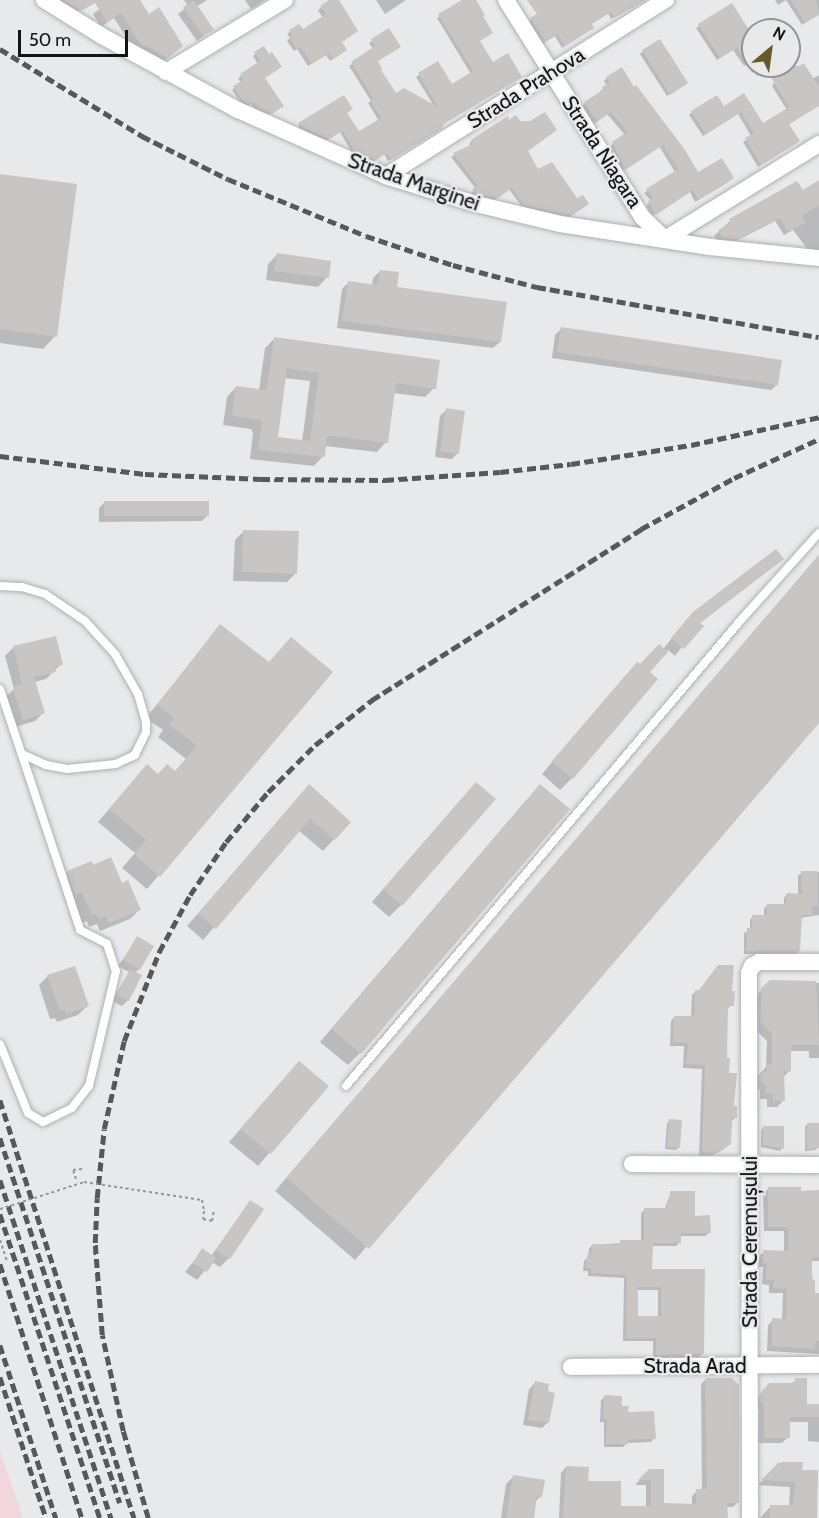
<!DOCTYPE html>
<meta charset="utf-8">
<style>
body{margin:0}
#map{position:relative;width:819px;height:1518px;overflow:hidden;background:#e7e9eb;font-family:Cabin,sans-serif}
div>[style]{position:absolute}
[style*='--x']{left:calc(var(--x)*1px);top:calc(var(--y)*1px);width:calc(var(--w)*1px);rotate:calc(var(--a)*1deg)}
.education>*{inset:0;background:#f1d7dc}
.shadow>*{inset:0;background:#0003}
.building>*{inset:0;background:#c8c5c3}
.path>*{height:2px;margin-top:-1px;transform-origin:0;background:repeating-linear-gradient(90deg,#949698 0 3px,transparent 0 6px)}
.roads{filter:drop-shadow(0 0 2px #afb1b3) drop-shadow(0 0 2px #afb1b3)}
.lane>*{height:8px;margin:-4px;padding:0 4px;transform-origin:4px;border-radius:4px;background:#fff}
.street>*{height:16px;margin:-8px;padding:0 8px;transform-origin:8px;border-radius:8px;background:#fff}
.rail>*{height:4.5px;margin-top:-2.25px;transform-origin:0;background:repeating-linear-gradient(90deg,#57585a 0 9px,transparent 0 13.5px)}
.path-bridge>*{height:2px;margin-top:-1px;transform-origin:0;background:repeating-linear-gradient(90deg,#949698 0 3px,transparent 0 6px)}
span{translate:-50% -50%;white-space:nowrap;text-align:center;line-height:1.15;-webkit-text-stroke:4.5px #e7e9eb;paint-order:stroke}
.street-label{font-size:21px;color:#131415}
.north{position:absolute;left:741px;top:18px;width:60px;height:60px;box-sizing:border-box;background:#e7e9eb;border:2px solid #929495;border-radius:50%;rotate:29deg;font-size:16px;font-weight:700;line-height:24px;text-align:center;color:#131415}
.north::after{content:'';display:block;margin:auto;width:21px;height:27px;background:#685a27;clip-path:polygon(50% 0,100% 100%,50% 72%,0 100%)}
.scale{position:absolute;left:18px;top:30px;width:110px;height:27px;box-sizing:border-box;border:3px solid #131415;border-top:0;padding-left:8px;font-size:18px;line-height:21px;white-space:nowrap;color:#131415;-webkit-text-stroke:4px #e7e9eb;paint-order:stroke}
</style>
<div id="map">
<div class="education">
<div style="clip-path:polygon(0 1451px,19px 1506px,22px 1518px,0 1518px)"></div>
</div>
<div class="shadow">
<div style="clip-path:polygon(54px 0,98px 0,74px 13px)"></div>
<div style="clip-path:polygon(112px 0,138px 0,175px 51px,160px 64px,135px 51px,114px 18px,101px 27px,93px 14px)"></div>
<div style="clip-path:polygon(184px 0,207px 0,196px 7px,212px 30px,197px 41px,178px 14px,188px 6px)"></div>
<div style="clip-path:polygon(245px 0,265px 0,251px 9px)"></div>
<div style="clip-path:polygon(332px 0,337px 0,343px 52px,330px 61px,326px 55px,308px 66px,297px 49px,294px 51px,287px 41px,290px 38px,287px 34px,290px 32px,302px 31px,323px 18px,318px 10px)"></div>
<div style="clip-path:polygon(376px 0,406px 0,385px 14px)"></div>
<div style="clip-path:polygon(465px 0,474px 0,479px 41px,493px 64px,439px 130px,388px 161px,384px 154px,372px 162px,352px 153px,340px 132px,326px 141px,298px 129px,299px 124px,346px 113px,359px 133px,379px 121px,368px 103px,371px 101px,349px 66px,373px 49px,369px 43px,388px 30px,376px 62px,379px 70px,395px 95px,434px 106px,416px 77px,419px 75px,438px 63px,451px 86px,471px 74px,437px 18px)"></div>
<div style="clip-path:polygon(562px 0,631px 0,635px 6px,611px 19px,608px 13px,590px 24px,590px 30px,562px 48px,555px 36px,542px 44px,528px 22px)"></div>
<div style="clip-path:polygon(775px 0,819px 0,819px 14px,802px 25px,786px 0,778px 5px)"></div>
<div style="clip-path:polygon(767px 23px,772px 30px,756px 30px)"></div>
<div style="clip-path:polygon(699px 26px,750px 34px,753px 32px,753px 66px,771px 66px,757px 76px,749px 63px,744px 66px,733px 50px,717px 60px,696px 28px)"></div>
<div style="clip-path:polygon(263px 48px,264px 78px,280px 108px,268px 115px,255px 110px,251px 104px,248px 106px,241px 103px,232px 90px,241px 83px,238px 78px,241px 76px,258px 64px,253px 56px)"></div>
<div style="clip-path:polygon(643px 51px,683px 85px,667px 96px,640px 54px)"></div>
<div style="clip-path:polygon(819px 75px,819px 105px,788px 125px,795px 144px,758px 167px,743px 142px,751px 136px,738px 114px,703px 136px,689px 115px,692px 112px,723px 108px,744px 95px,762px 125px,787px 110px,772px 86px,774px 83px,812px 79px)"></div>
<div style="clip-path:polygon(607px 78px,633px 89px,697px 174px,730px 181px,695px 202px,690px 192px,652px 216px,646px 206px,651px 201px,644px 193px,675px 172px,659px 146px,622px 171px,610px 146px,625px 135px,607px 114px,594px 124px,582px 106px,601px 93px,600px 91px,607px 86px,604px 81px)"></div>
<div style="clip-path:polygon(472px 141px,526px 151px,537px 171px,584px 207px,569px 217px,522px 207px,509px 189px,494px 200px,473px 195px,471px 193px,476px 189px,451px 157px,471px 147px,469px 144px)"></div>
<div style="clip-path:polygon(0 175px,55px 336px,43px 349px,0 343px)"></div>
<div style="clip-path:polygon(819px 182px,819px 252px,809px 251px,793px 230px,784px 235px,775px 221px,732px 243px,718px 242px,714px 236px,730px 221px,803px 192px)"></div>
<div style="clip-path:polygon(277px 255px,327px 277px,318px 287px,266px 280px,268px 264px)"></div>
<div style="clip-path:polygon(380px 271px,396px 288px,500px 342px,493px 348px,337px 328px,342px 289px,349px 282px,372px 286px,373px 278px)"></div>
<div style="clip-path:polygon(561px 329px,777px 385px,771px 390px,552px 358px,555px 335px)"></div>
<div style="clip-path:polygon(evenodd,274px 339px,434px 388px,425px 397px,393px 393px,386px 442px,377px 452px,325px 446px,323px 456px,314px 466px,250px 459px,253px 433px,251px 429px,223px 425px,227px 397px,236px 387px,259px 390px,265px 348px,274px 339px,284px 378px,310px 381px,302px 442px,276px 438px,284px 378px)"></div>
<div style="clip-path:polygon(446px 410px,458px 453px,452px 459px,435px 457px,440px 416px)"></div>
<div style="clip-path:polygon(105px 502px,208px 515px,202px 521px,99px 522px,99px 508px)"></div>
<div style="clip-path:polygon(244px 531px,296px 573px,287px 582px,233px 581px,235px 540px)"></div>
<div style="clip-path:polygon(819px 555px,819px 720px,355px 1260px,275px 1191px)"></div>
<div style="clip-path:polygon(782px 559px,699px 624px,675px 656px,668px 650px,648px 672px,572px 778px,560px 790px,542px 774px,626px 675px,663px 649px,685px 622px)"></div>
<div style="clip-path:polygon(220px 626px,268px 664px,331px 672px,147px 889px,122px 868px,135px 853px,98px 822px,135px 779px,174px 772px,186px 759px,158px 737px,163px 730px,146px 718px)"></div>
<div style="clip-path:polygon(13px 648px,61px 664px,46px 679px,34px 682px,43px 713px,35px 721px,15px 727px,6px 697px,14px 689px,5px 656px)"></div>
<div style="clip-path:polygon(309px 786px,334px 839px,323px 851px,298px 830px,203px 940px,187px 926px)"></div>
<div style="clip-path:polygon(464px 796px,401px 905px,389px 917px,372px 902px)"></div>
<div style="clip-path:polygon(528px 798px,360px 1053px,348px 1065px,320px 1042px)"></div>
<div style="clip-path:polygon(92px 867px,121px 885px,139px 910px,130px 919px,100px 931px,97px 924px,89px 927px,87px 921px,82px 923px,73px 900px,66px 903px,59px 881px,68px 872px)"></div>
<div style="clip-path:polygon(819px 872px,819px 915px,800px 918px,799px 951px,795px 954px,744px 954px,744px 933px,750px 930px,750px 920px,753px 916px,764px 916px,764px 909px,767px 905px,784px 905px,784px 898px,787px 894px,798px 895px,798px 876px,801px 873px)"></div>
<div style="clip-path:polygon(138px 938px,139px 969px,135px 973px,128px 1000px,122px 1006px,112px 1001px,129px 972px,118px 966px)"></div>
<div style="clip-path:polygon(48px 976px,87px 1006px,78px 1015px,57px 1022px,55px 1018px,50px 1019px,39px 985px)"></div>
<div style="clip-path:polygon(771px 982px,819px 983px,819px 1058px,809px 1058px,809px 1051px,789px 1051px,789px 1071px,783px 1078px,783px 1101px,777px 1107px,767px 1107px,767px 1099px,760px 1099px,760px 1090px,755px 1089px,754px 1080px,766px 1067px,767px 1041px,754px 1028px,755px 996px)"></div>
<div style="clip-path:polygon(696px 991px,730px 993px,733px 1005px,726px 1009px,725px 1059px,735px 1118px,732px 1121px,730px 1144px,712px 1156px,699px 1156px,702px 1069px,683px 1068px,684px 1046px,670px 1046px,671px 1021px,674px 1017px,691px 1018px,692px 995px)"></div>
<div style="clip-path:polygon(299px 1063px,327px 1086px,258px 1166px,229px 1142px)"></div>
<div style="clip-path:polygon(669px 1121px,679px 1147px,676px 1150px,665px 1149px,667px 1123px)"></div>
<div style="clip-path:polygon(807px 1124px,818px 1148px,815px 1150px,805px 1151px,805px 1127px)"></div>
<div style="clip-path:polygon(763px 1128px,782px 1148px,780px 1151px,761px 1147px,761px 1130px)"></div>
<div style="clip-path:polygon(768px 1189px,819px 1192px,819px 1261px,811px 1261px,814px 1294px,819px 1295px,819px 1354px,767px 1351px,768px 1325px,773px 1320px,782px 1320px,783px 1293px,769px 1293px,769px 1285px,762px 1284px,763px 1267px,759px 1267px,758px 1257px,764px 1252px,784px 1252px,784px 1231px,764px 1231px,763px 1194px)"></div>
<div style="clip-path:polygon(evenodd,671px 1193px,709px 1233px,705px 1236px,680px 1236px,680px 1242px,676px 1246px,651px 1246px,651px 1270px,703px 1353px,699px 1357px,653px 1358px,653px 1341px,623px 1341px,624px 1278px,588px 1276px,588px 1271px,583px 1271px,584px 1261px,588px 1257px,589px 1249px,592px 1245px,641px 1242px,641px 1213px,645px 1209px,664px 1210px,671px 1193px,637px 1290px,658px 1290px,658px 1318px,637px 1318px,637px 1290px)"></div>
<div style="clip-path:polygon(250px 1202px,229px 1258px,220px 1267px,212px 1262px,197px 1280px,185px 1272px,203px 1250px,211px 1256px)"></div>
<div style="clip-path:polygon(706px 1379px,738px 1502px,733px 1507px,726px 1507px,726px 1518px,559px 1518px,561px 1473px,566px 1467px,620px 1507px,646px 1507px,646px 1485px,635px 1485px,649px 1470px,663px 1505px,692px 1505px,692px 1496px,697px 1491px,702px 1491px,701px 1384px)"></div>
<div style="clip-path:polygon(796px 1380px,806px 1405px,819px 1405px,819px 1442px,808px 1441px,808px 1422px,788px 1422px,788px 1437px,782px 1443px,758px 1443px,759px 1411px,755px 1401px,763px 1391px,791px 1384px)"></div>
<div style="clip-path:polygon(535px 1383px,548px 1422px,542px 1428px,523px 1425px,529px 1389px)"></div>
<div style="clip-path:polygon(605px 1397px,620px 1407px,654px 1438px,651px 1442px,627px 1443px,623px 1447px,604px 1447px,604px 1422px,600px 1422px,601px 1400px)"></div>
<div style="clip-path:polygon(779px 1465px,801px 1471px,816px 1472px,817px 1518px,760px 1518px,771px 1506px,789px 1506px,790px 1487px,758px 1485px)"></div>
<div style="clip-path:polygon(514px 1476px,541px 1496px,535px 1502px,532px 1518px,501px 1518px,506px 1484px)"></div>
</div>
<div class="building">
<div style="clip-path:polygon(64px 0,140px 0,149px 14px,159px 7px,183px 46px,167px 59px,152px 49px,141px 45px,121px 13px,107px 22px,95px 3px,81px 11px)"></div>
<div style="clip-path:polygon(194px 0,214px 30px,203px 36px,183px 7px)"></div>
<div style="clip-path:polygon(329px 0,339px 0,358px 31px,342px 42px,347px 50px,334px 59px,329px 53px,312px 64px,300px 47px,297px 49px,289px 37px,292px 35px,289px 30px,299px 24px,303px 29px,326px 14px,320px 6px)"></div>
<div style="clip-path:polygon(462px 0,476px 0,485px 15px,483px 16px,493px 33px,480px 41px,493px 62px,508px 53px,522px 77px,442px 125px,443px 128px,391px 160px,387px 153px,376px 160px,354px 150px,343px 131px,329px 139px,301px 126px,298px 123px,344px 95px,353px 109px,347px 113px,359px 131px,381px 118px,370px 100px,373px 98px,351px 62px,375px 46px,371px 39px,389px 28px,401px 47px,378px 61px,382px 69px,381px 70px,396px 93px,404px 88px,438px 107px,418px 73px,438px 61px,452px 84px,473px 71px,438px 14px)"></div>
<div style="clip-path:polygon(527px 0,646px 0,614px 18px,611px 12px,592px 24px,594px 28px,565px 46px,558px 34px,545px 42px,530px 18px,537px 14px)"></div>
<div style="clip-path:polygon(791px 0,816px 0,819px 15px,805px 23px)"></div>
<div style="clip-path:polygon(732px 3px,753px 36px,753px 74px,737px 48px,720px 58px,698px 24px)"></div>
<div style="clip-path:polygon(660px 39px,688px 83px,670px 95px,642px 50px)"></div>
<div style="clip-path:polygon(264px 46px,269px 54px,272px 52px,282px 67px,265px 78px,284px 106px,272px 114px,258px 107px,254px 102px,251px 104px,243px 101px,233px 86px,243px 80px,240px 74px,260px 61px,254px 52px)"></div>
<div style="clip-path:polygon(804px 63px,819px 87px,819px 106px,789px 124px,800px 141px,761px 165px,745px 138px,754px 133px,741px 112px,706px 134px,691px 111px,717px 95px,724px 106px,744px 93px,763px 123px,789px 107px,764px 66px,799px 66px)"></div>
<div style="clip-path:polygon(622px 67px,634px 87px,636px 85px,685px 150px,698px 172px,722px 158px,734px 178px,698px 200px,693px 190px,656px 215px,648px 201px,653px 198px,646px 189px,678px 169px,663px 145px,625px 170px,612px 142px,627px 132px,611px 112px,597px 122px,584px 102px,603px 90px,602px 87px,609px 83px,606px 77px)"></div>
<div style="clip-path:polygon(545px 112px,557px 130px,528px 151px,538px 169px,552px 162px,577px 198px,583px 195px,589px 204px,572px 215px,524px 205px,512px 188px,498px 198px,475px 193px,472px 189px,478px 186px,453px 153px,473px 144px,471px 140px,508px 116px,509px 120px,516px 115px,520px 121px,530px 121px)"></div>
<div style="clip-path:polygon(0 174px,77px 184px,57px 337px,0 329px)"></div>
<div style="clip-path:polygon(819px 180px,819px 205px,802px 216px,806px 222px,789px 232px,780px 218px,738px 239px,723px 238px,718px 230px,731px 223px,729px 219px,797px 181px,803px 190px)"></div>
<div style="clip-path:polygon(277px 253px,331px 261px,329px 278px,274px 271px)"></div>
<div style="clip-path:polygon(380px 270px,399px 272px,397px 287px,507px 302px,501px 342px,342px 321px,348px 281px,377px 285px)"></div>
<div style="clip-path:polygon(561px 327px,782px 360px,778px 385px,557px 352px)"></div>
<div style="clip-path:polygon(evenodd,274px 337px,440px 360px,436px 389px,396px 383px,388px 443px,332px 436px,327px 437px,325px 457px,258px 450px,262px 424px,260px 420px,232px 416px,236px 386px,264px 390px,267px 387px,274px 337px,287px 368px,319px 373px,310px 441px,278px 437px,287px 368px)"></div>
<div style="clip-path:polygon(446px 408px,465px 411px,459px 454px,440px 451px)"></div>
<div style="clip-path:polygon(104px 501px,209px 501px,209px 516px,104px 516px)"></div>
<div style="clip-path:polygon(243px 530px,299px 531px,297px 574px,242px 572px)"></div>
<div style="clip-path:polygon(776px 549px,784px 559px,700px 623px,704px 626px,684px 649px,671px 638px,693px 612px)"></div>
<div style="clip-path:polygon(819px 555px,819px 723px,369px 1249px,286px 1178px)"></div>
<div style="clip-path:polygon(220px 624px,269px 662px,291px 637px,333px 672px,160px 877px,134px 854px,146px 840px,109px 809px,147px 764px,158px 774px,167px 764px,175px 771px,197px 746px,169px 724px,174px 718px,157px 705px)"></div>
<div style="clip-path:polygon(56px 636px,63px 665px,54px 667px,56px 672px,34px 677px,45px 713px,23px 720px,13px 687px,22px 684px,13px 646px)"></div>
<div style="clip-path:polygon(659px 644px,668px 652px,650px 672px,658px 679px,573px 779px,552px 761px,637px 662px,640px 664px)"></div>
<div style="clip-path:polygon(476px 782px,496px 799px,402px 906px,383px 889px)"></div>
<div style="clip-path:polygon(309px 784px,351px 822px,335px 840px,310px 819px,216px 929px,198px 914px)"></div>
<div style="clip-path:polygon(540px 784px,570px 809px,361px 1054px,332px 1029px)"></div>
<div style="clip-path:polygon(111px 857px,122px 883px,128px 880px,141px 910px,109px 923px,106px 916px,98px 919px,96px 913px,92px 915px,82px 892px,75px 895px,67px 871px,92px 861px,93px 865px)"></div>
<div style="clip-path:polygon(801px 871px,817px 871px,818px 906px,812px 906px,813px 915px,802px 915px,800px 951px,747px 951px,747px 928px,752px 928px,752px 915px,767px 915px,767px 904px,786px 904px,787px 893px,802px 894px)"></div>
<div style="clip-path:polygon(137px 936px,154px 946px,140px 970px,123px 960px)"></div>
<div style="clip-path:polygon(718px 965px,734px 965px,732px 991px,735px 991px,734px 1006px,728px 1006px,727px 1058px,730px 1058px,729px 1073px,737px 1073px,734px 1106px,737px 1106px,737px 1118px,732px 1118px,731px 1144px,718px 1153px,702px 1152px,705px 1065px,686px 1064px,688px 1043px,673px 1042px,674px 1016px,694px 1016px,695px 990px,699px 990px)"></div>
<div style="clip-path:polygon(75px 966px,89px 1006px,66px 1014px,65px 1009px,60px 1011px,47px 975px)"></div>
<div style="clip-path:polygon(130px 969px,142px 975px,129px 1001px,117px 995px)"></div>
<div style="clip-path:polygon(770px 980px,816px 981px,819px 1045px,791px 1045px,791px 1072px,784px 1071px,785px 1101px,773px 1101px,773px 1093px,766px 1093px,766px 1084px,761px 1082px,760px 1072px,767px 1072px,767px 1064px,772px 1065px,772px 1034px,760px 1021px,761px 988px)"></div>
<div style="clip-path:polygon(299px 1061px,329px 1086px,271px 1154px,240px 1129px)"></div>
<div style="clip-path:polygon(669px 1119px,682px 1120px,680px 1148px,667px 1147px)"></div>
<div style="clip-path:polygon(807px 1123px,819px 1123px,819px 1148px,807px 1149px)"></div>
<div style="clip-path:polygon(763px 1126px,784px 1126px,784px 1149px,763px 1145px)"></div>
<div style="clip-path:polygon(768px 1187px,801px 1187px,801px 1191px,819px 1190px,819px 1257px,812px 1257px,812px 1280px,815px 1280px,815px 1293px,819px 1293px,819px 1341px,815px 1341px,815px 1349px,772px 1346px,772px 1318px,786px 1319px,787px 1289px,773px 1288px,774px 1280px,766px 1280px,767px 1263px,763px 1263px,763px 1250px,789px 1251px,788px 1227px,768px 1227px)"></div>
<div style="clip-path:polygon(evenodd,670px 1191px,695px 1191px,695px 1216px,710px 1215px,711px 1233px,681px 1233px,681px 1243px,653px 1243px,652px 1269px,705px 1269px,704px 1354px,656px 1355px,656px 1338px,626px 1338px,627px 1275px,591px 1273px,591px 1268px,586px 1268px,587px 1255px,591px 1255px,592px 1244px,620px 1245px,620px 1240px,644px 1240px,644px 1208px,667px 1208px,666px 1202px,670px 1202px,670px 1191px,638px 1287px,661px 1287px,661px 1316px,638px 1316px,638px 1287px)"></div>
<div style="clip-path:polygon(250px 1200px,264px 1209px,230px 1259px,216px 1250px)"></div>
<div style="clip-path:polygon(202px 1248px,216px 1258px,207px 1272px,193px 1263px)"></div>
<div style="clip-path:polygon(705px 1378px,732px 1378px,739px 1385px,739px 1503px,727px 1503px,728px 1518px,563px 1518px,566px 1466px,589px 1467px,588px 1481px,621px 1481px,621px 1506px,651px 1506px,651px 1480px,638px 1480px,649px 1469px,664px 1469px,664px 1503px,696px 1504px,696px 1489px,707px 1489px)"></div>
<div style="clip-path:polygon(795px 1378px,807px 1378px,807px 1404px,819px 1404px,819px 1417px,790px 1417px,790px 1438px,764px 1438px,764px 1405px,760px 1401px,760px 1394px,769px 1383px,795px 1383px)"></div>
<div style="clip-path:polygon(535px 1381px,549px 1384px,548px 1391px,555px 1393px,549px 1423px,528px 1420px)"></div>
<div style="clip-path:polygon(604px 1395px,622px 1396px,622px 1406px,629px 1406px,628px 1412px,654px 1411px,656px 1439px,628px 1440px,628px 1444px,606px 1444px,607px 1419px,603px 1419px)"></div>
<div style="clip-path:polygon(783px 1462px,803px 1462px,802px 1470px,818px 1470px,817px 1518px,770px 1518px,770px 1505px,793px 1505px,795px 1482px,761px 1480px,778px 1463px)"></div>
<div style="clip-path:polygon(513px 1475px,545px 1480px,542px 1497px,537px 1496px,534px 1518px,506px 1518px)"></div>
</div>
<div class="path">
<div style="--x:76;--y:1179;--w:9;--a:-108"></div>
<div style="--x:73;--y:1170;--w:9;--a:-6"></div>
<div style="--x:204;--y:1211;--w:8;--a:97"></div>
<div style="--x:203;--y:1219;--w:9;--a:13"></div>
<div style="--x:212;--y:1221;--w:11;--a:-80"></div>
<div style="--x:0;--y:1240;--w:22;--a:72"></div>
</div>
<div class="roads">
<div class="lane">
<div style="--x:0;--y:586;--w:22;--a:3"></div>
<div style="--x:22;--y:587;--w:24;--a:17"></div>
<div style="--x:45;--y:594;--w:48;--a:34"></div>
<div style="--x:85;--y:621;--w:45;--a:47.7"></div>
<div style="--x:115;--y:654;--w:46;--a:60.1"></div>
<div style="--x:138;--y:694;--w:29;--a:74"></div>
<div style="--x:146;--y:722;--w:10;--a:90"></div>
<div style="--x:146;--y:732;--w:25;--a:116"></div>
<div style="--x:135;--y:755;--w:21;--a:155"></div>
<div style="--x:116;--y:764;--w:49;--a:174.2"></div>
<div style="--x:67;--y:769;--w:21;--a:-169"></div>
<div style="--x:46;--y:765;--w:26;--a:-155"></div>
<div style="--x:0;--y:689;--w:254;--a:71.6"></div>
<div style="--x:80;--y:930;--w:30;--a:27"></div>
<div style="--x:107;--y:944;--w:28;--a:72"></div>
<div style="--x:116;--y:971;--w:118;--a:103.2"></div>
<div style="--x:89;--y:1086;--w:28;--a:128"></div>
<div style="--x:72;--y:1108;--w:32;--a:154"></div>
<div style="--x:43;--y:1122;--w:17;--a:-149"></div>
<div style="--x:28;--y:1113;--w:74;--a:-112.1"></div>
<div style="--x:346;--y:1086;--w:609;--a:-49.72"></div>
<div style="--x:740;--y:621;--w:118;--a:-48.1"></div>
</div>
<div class="street">
<div style="--x:44;--y:0;--w:68;--a:31.8"></div>
<div style="--x:102;--y:36;--w:155;--a:28.6"></div>
<div style="--x:238;--y:110;--w:162;--a:24"></div>
<div style="--x:386;--y:176;--w:90;--a:17.4"></div>
<div style="--x:472;--y:203;--w:90;--a:13.4"></div>
<div style="--x:560;--y:224;--w:152;--a:8.7"></div>
<div style="--x:710;--y:247;--w:110;--a:5.8"></div>
<div style="--x:506;--y:0;--w:257;--a:57.9"></div>
<div style="--x:643;--y:218;--w:30;--a:44"></div>
<div style="--x:665;--y:239;--w:181;--a:-31.7"></div>
<div style="--x:166;--y:72;--w:139;--a:-31.2"></div>
<div style="--x:386;--y:176;--w:331;--a:-32.2"></div>
<div style="--x:632;--y:1164;--w:187;--a:0.3"></div>
<div style="--x:571;--y:1367;--w:248;--a:-0.5"></div>
<div style="--x:750;--y:1518;--w:545;--a:-90.11"></div>
<div style="--x:749;--y:973;--w:8;--a:-67"></div>
<div style="--x:752;--y:966;--w:8;--a:-30"></div>
<div style="--x:759;--y:962;--w:60;--a:0"></div>
</div>
</div>
<div class="rail">
<div style="--x:0;--y:49;--w:167;--a:31.5"></div>
<div style="--x:142;--y:136;--w:96;--a:26.6"></div>
<div style="--x:228;--y:179;--w:149;--a:22.4"></div>
<div style="--x:366;--y:236;--w:92;--a:18.4"></div>
<div style="--x:453;--y:265;--w:87;--a:14.7"></div>
<div style="--x:537;--y:287;--w:286;--a:10.1"></div>
<div style="--x:0;--y:456;--w:146;--a:7.1"></div>
<div style="--x:145;--y:474;--w:116;--a:2.5"></div>
<div style="--x:261;--y:479;--w:124;--a:0.5"></div>
<div style="--x:385;--y:480;--w:115;--a:-4"></div>
<div style="--x:500;--y:472;--w:71;--a:-6.4"></div>
<div style="--x:571;--y:464;--w:121;--a:-9"></div>
<div style="--x:691;--y:445;--w:131;--a:-12.3"></div>
<div style="--x:0;--y:1100;--w:439;--a:72.2"></div>
<div style="--x:0;--y:1138;--w:384;--a:71.8"></div>
<div style="--x:0;--y:1180;--w:356;--a:71.8"></div>
<div style="--x:0;--y:1214;--w:320;--a:71.8"></div>
<div style="--x:0;--y:1264;--w:267;--a:72.1"></div>
<div style="--x:0;--y:1345;--w:182;--a:72.1"></div>
<div style="--x:0;--y:1377;--w:148;--a:71.9"></div>
<div style="--x:148;--y:1518;--w:91;--a:-106"></div>
<div style="--x:123;--y:1431;--w:98;--a:-102.3"></div>
<div style="--x:102;--y:1335;--w:92;--a:-94.4"></div>
<div style="--x:95;--y:1243;--w:45;--a:-87.5"></div>
<div style="--x:97;--y:1198;--w:69;--a:-84.2"></div>
<div style="--x:104;--y:1129;--w:90;--a:-77.2"></div>
<div style="--x:124;--y:1041;--w:96;--a:-68.5"></div>
<div style="--x:159;--y:952;--w:65;--a:-61.5"></div>
<div style="--x:190;--y:895;--w:64;--a:-55.8"></div>
<div style="--x:226;--y:842;--w:65;--a:-50"></div>
<div style="--x:268;--y:792;--w:66;--a:-45"></div>
<div style="--x:315;--y:745;--w:73;--a:-38.3"></div>
<div style="--x:372;--y:700;--w:319;--a:-32.4"></div>
<div style="--x:641;--y:529;--w:106;--a:-28.7"></div>
<div style="--x:734;--y:478;--w:94;--a:-24.6"></div>
</div>
<div class="path-bridge">
<div style="--x:0;--y:1209;--w:88;--a:-17.8"></div>
<div style="--x:84;--y:1182;--w:119;--a:8.7"></div>
<div style="--x:202;--y:1200;--w:11;--a:80"></div>
</div>
<div class="street-label">
<span style="left:526px;top:88px;rotate:-32deg">Strada Prahova</span>
<span style="left:602px;top:152px;rotate:57deg">Strada Niagara</span>
<span style="left:414px;top:182px;rotate:19deg">Strada Marginei</span>
<span style="left:750px;top:1242px;rotate:-90deg">Strada Ceremușului</span>
<span style="left:695px;top:1366px">Strada Arad</span>
</div>
<div class="north">N</div>
<div class="scale">50 m</div>
</div>
